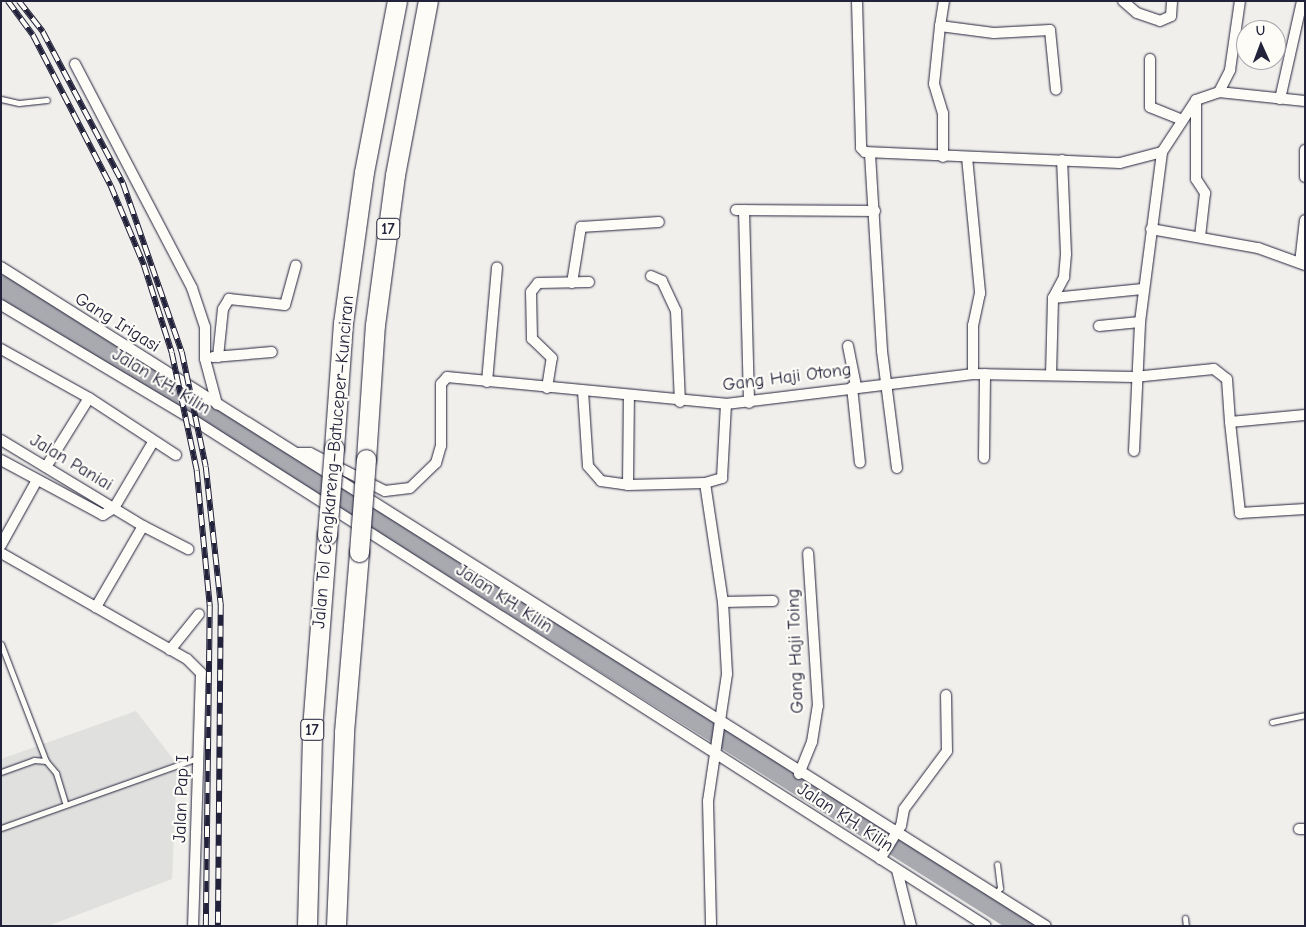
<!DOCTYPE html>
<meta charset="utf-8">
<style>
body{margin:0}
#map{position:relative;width:1306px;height:927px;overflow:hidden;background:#f0efec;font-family:"Comic Neue",sans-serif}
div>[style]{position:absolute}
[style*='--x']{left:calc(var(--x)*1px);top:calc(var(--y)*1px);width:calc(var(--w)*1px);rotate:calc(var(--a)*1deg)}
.built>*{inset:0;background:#e0e0df}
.river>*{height:22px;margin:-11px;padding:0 11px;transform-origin:11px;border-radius:11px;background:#a9a9b0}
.roads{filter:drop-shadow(0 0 1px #22223b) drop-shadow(0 0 1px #22223b)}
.lane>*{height:5px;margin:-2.5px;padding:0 2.5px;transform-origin:2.5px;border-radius:2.5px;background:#fdfcf7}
.street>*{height:10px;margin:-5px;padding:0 5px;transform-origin:5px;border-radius:5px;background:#fdfcf7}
.highway>*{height:19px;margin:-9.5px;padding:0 9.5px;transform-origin:9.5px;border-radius:9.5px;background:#fdfcf7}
.rail>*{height:5.5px;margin-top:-2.75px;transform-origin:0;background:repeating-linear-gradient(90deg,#fdfcf7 0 11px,#22223b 0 22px);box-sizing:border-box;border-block:1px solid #22223b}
.bridges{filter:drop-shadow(0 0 1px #22223b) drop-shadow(0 0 1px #22223b)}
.highway-bridge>*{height:19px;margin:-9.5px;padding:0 9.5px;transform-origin:9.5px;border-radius:9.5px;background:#fdfcf7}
span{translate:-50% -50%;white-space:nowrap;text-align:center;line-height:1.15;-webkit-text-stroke:4.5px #fdfcf7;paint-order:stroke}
.shield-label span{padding:1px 4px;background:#fdfcf7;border:1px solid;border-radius:4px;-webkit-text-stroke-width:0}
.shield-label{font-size:16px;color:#22223b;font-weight:700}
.street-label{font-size:18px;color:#22223b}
.frame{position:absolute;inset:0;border:2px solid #22223b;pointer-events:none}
.north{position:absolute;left:1236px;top:20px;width:50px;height:50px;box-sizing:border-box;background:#fdfcf7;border:1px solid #a5a5ac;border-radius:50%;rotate:358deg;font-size:14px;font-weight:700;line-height:20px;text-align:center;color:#22223b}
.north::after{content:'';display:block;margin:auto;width:18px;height:22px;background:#22223b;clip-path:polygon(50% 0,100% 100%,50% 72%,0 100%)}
</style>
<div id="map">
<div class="built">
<div style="clip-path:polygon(136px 711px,177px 764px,172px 879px,48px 926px,1px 926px,1px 759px)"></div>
</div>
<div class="river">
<div style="--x:1;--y:286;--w:188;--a:31.1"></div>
<div style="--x:162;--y:383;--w:1019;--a:32.21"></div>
</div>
<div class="roads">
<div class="lane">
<div style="--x:1;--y:99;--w:18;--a:13"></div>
<div style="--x:19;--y:103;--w:28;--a:-6"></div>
<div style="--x:1;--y:644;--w:125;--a:69"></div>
<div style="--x:1272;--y:722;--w:34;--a:-12"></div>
<div style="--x:1;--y:772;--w:35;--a:-20"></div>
<div style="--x:34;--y:760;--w:12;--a:5"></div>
<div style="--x:46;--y:761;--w:16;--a:50"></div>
<div style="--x:56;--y:773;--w:30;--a:73"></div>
<div style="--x:1;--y:828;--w:211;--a:-19.6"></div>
<div style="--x:995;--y:894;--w:8;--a:-50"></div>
<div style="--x:1000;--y:888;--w:24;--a:-97"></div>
<div style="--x:1185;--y:918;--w:8;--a:83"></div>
</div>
<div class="street">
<div style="--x:857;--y:1;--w:147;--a:88.4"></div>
<div style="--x:861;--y:148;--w:6;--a:45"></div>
<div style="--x:865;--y:152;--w:255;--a:2.5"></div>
<div style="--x:1120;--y:163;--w:43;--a:-14.7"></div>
<div style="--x:944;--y:1;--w:25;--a:99"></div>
<div style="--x:940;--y:26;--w:54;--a:7.4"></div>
<div style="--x:994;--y:33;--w:56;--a:-3.1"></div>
<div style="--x:1050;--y:30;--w:60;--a:84.3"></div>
<div style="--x:1123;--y:1;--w:18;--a:41"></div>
<div style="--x:1137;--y:13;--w:24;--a:19"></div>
<div style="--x:1160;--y:21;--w:12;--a:-24"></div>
<div style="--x:1171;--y:16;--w:15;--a:-86"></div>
<div style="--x:940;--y:26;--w:58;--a:95.9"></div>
<div style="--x:934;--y:84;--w:30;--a:73"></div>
<div style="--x:943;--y:113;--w:44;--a:90"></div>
<div style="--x:1150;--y:59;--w:48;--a:90"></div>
<div style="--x:1150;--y:107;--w:32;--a:22"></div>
<div style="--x:75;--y:64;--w:253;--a:62.4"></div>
<div style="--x:192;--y:288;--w:41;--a:71.6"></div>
<div style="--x:205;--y:327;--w:32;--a:90"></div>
<div style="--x:205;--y:359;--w:47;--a:75.1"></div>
<div style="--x:1219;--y:92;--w:25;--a:-63"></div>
<div style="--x:1230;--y:70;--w:70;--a:-81.8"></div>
<div style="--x:1280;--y:99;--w:100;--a:-77.3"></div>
<div style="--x:1196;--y:100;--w:79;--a:90"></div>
<div style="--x:1196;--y:179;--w:17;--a:57"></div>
<div style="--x:1205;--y:193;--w:44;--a:96.5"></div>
<div style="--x:1305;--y:150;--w:27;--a:90"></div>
<div style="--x:870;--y:154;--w:197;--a:86.5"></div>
<div style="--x:882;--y:351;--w:118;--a:82.7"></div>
<div style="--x:967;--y:157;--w:137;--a:84.5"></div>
<div style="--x:980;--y:293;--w:33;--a:102"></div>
<div style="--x:973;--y:325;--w:49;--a:90"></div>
<div style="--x:736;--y:210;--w:139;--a:0.4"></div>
<div style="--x:744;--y:210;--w:193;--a:88.5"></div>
<div style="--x:1151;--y:229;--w:109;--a:10.1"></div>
<div style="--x:1258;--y:248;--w:50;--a:19.9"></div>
<div style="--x:1300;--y:263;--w:43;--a:-83.4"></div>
<div style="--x:1;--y:267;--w:1235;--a:32.24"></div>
<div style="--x:651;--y:276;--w:12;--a:24"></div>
<div style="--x:662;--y:281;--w:33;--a:65"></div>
<div style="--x:676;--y:311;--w:91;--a:87.5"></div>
<div style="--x:572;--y:283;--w:57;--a:-80.9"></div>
<div style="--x:581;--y:227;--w:78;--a:-3.7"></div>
<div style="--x:1053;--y:298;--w:90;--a:-5.7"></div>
<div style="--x:1;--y:305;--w:226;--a:30.9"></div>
<div style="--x:195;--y:421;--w:938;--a:32.56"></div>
<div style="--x:1099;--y:326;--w:41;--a:-5.6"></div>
<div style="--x:1140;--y:322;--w:171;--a:-82.6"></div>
<div style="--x:1162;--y:152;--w:62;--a:-56.8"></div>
<div style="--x:1196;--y:100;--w:24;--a:-19"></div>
<div style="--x:1219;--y:92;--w:86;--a:6"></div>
<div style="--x:848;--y:346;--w:41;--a:78.7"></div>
<div style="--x:1;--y:349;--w:101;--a:29.1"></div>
<div style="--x:89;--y:398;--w:104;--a:33.2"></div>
<div style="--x:213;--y:357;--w:59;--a:-4.8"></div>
<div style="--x:218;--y:357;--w:48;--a:-84.1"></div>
<div style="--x:223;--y:309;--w:12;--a:-59"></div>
<div style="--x:229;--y:299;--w:56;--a:6.1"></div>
<div style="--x:285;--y:305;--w:41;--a:-74.6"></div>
<div style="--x:1051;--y:375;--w:77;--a:-88.5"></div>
<div style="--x:1053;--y:298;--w:24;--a:-62"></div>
<div style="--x:1064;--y:277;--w:23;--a:-85"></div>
<div style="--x:1066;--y:254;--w:94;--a:-92.4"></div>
<div style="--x:487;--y:382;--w:115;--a:-85"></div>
<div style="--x:852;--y:387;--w:76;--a:84"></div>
<div style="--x:547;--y:388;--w:30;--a:-81"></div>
<div style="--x:552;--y:358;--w:28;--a:-136"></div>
<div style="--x:532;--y:339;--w:47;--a:-91.2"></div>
<div style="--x:531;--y:292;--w:11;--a:-52"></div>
<div style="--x:538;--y:283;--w:51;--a:-1.1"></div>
<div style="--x:583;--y:391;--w:75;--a:86.2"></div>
<div style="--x:588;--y:466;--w:20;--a:49"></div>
<div style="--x:601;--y:481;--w:27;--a:8"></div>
<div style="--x:628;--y:485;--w:77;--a:-1.5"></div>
<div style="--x:705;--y:483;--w:18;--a:-16"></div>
<div style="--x:722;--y:478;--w:74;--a:-86.9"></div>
<div style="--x:1230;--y:422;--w:92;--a:83.7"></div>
<div style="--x:1240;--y:513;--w:65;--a:-3.5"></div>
<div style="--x:1;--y:440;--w:166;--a:31.2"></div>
<div style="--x:143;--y:526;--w:94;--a:120.1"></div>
<div style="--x:1134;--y:451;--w:129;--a:-87.3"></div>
<div style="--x:297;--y:453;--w:13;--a:0"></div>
<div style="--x:310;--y:453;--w:84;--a:26.9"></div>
<div style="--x:385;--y:491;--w:25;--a:-7"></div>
<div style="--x:410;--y:488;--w:36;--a:-44"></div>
<div style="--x:436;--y:463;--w:18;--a:-74"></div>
<div style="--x:441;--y:446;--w:62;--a:-90"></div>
<div style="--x:441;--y:384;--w:9;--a:-49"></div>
<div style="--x:447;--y:377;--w:280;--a:5.5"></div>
<div style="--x:726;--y:404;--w:249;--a:-6.9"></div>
<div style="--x:973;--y:374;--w:161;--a:1.1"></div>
<div style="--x:1134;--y:377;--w:80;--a:-5.7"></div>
<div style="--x:1214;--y:369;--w:16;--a:38"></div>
<div style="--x:1227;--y:379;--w:43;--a:86"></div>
<div style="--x:1230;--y:422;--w:75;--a:-5.3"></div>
<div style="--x:984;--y:458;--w:84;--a:-89.3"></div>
<div style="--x:1;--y:460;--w:116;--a:28.3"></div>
<div style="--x:103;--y:515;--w:13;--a:-32"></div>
<div style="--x:114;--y:508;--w:77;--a:-59.4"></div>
<div style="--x:46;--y:467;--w:81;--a:-58.1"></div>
<div style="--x:705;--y:483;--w:120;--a:81.4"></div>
<div style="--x:723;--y:602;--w:72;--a:86.8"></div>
<div style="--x:727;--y:674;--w:128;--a:98.5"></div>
<div style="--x:708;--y:801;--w:125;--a:88.6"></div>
<div style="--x:628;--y:485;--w:90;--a:-89.4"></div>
<div style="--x:143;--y:526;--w:51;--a:27.1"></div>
<div style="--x:1;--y:545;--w:74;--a:-61"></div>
<div style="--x:1;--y:553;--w:214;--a:29.7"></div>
<div style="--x:187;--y:659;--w:20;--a:45"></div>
<div style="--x:201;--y:673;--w:253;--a:91.8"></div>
<div style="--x:723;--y:602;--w:50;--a:-1.1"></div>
<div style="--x:170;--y:650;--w:46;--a:-51.1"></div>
<div style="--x:799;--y:774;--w:35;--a:-68"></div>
<div style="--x:812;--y:742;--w:36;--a:-81"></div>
<div style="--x:818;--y:706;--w:153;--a:-93.7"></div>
<div style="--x:1299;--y:829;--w:6;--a:0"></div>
<div style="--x:880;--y:859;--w:39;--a:-58"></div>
<div style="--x:901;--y:826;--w:17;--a:-80"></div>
<div style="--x:904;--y:809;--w:72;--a:-53.4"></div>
<div style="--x:947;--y:751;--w:56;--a:-91"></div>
<div style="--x:897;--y:870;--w:58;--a:76"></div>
</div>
<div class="highway">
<div style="--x:334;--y:448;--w:125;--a:-85.9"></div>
<div style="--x:343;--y:323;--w:152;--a:-82.1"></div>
<div style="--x:364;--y:172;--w:174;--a:-79.1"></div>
<div style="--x:366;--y:459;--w:134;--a:-86.2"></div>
<div style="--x:375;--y:325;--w:151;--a:-82.4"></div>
<div style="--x:395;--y:175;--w:177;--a:-79.3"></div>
<div style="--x:307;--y:926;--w:197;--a:-88.5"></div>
<div style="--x:312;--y:729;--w:195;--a:-85.6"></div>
<div style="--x:336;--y:926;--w:194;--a:-87.6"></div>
<div style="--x:344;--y:732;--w:181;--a:-85.2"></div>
</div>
</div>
<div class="rail">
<div style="--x:8;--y:1;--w:42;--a:53.7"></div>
<div style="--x:33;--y:35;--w:170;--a:62.7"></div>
<div style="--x:111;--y:186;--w:86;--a:67.3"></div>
<div style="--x:144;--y:265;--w:92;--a:72.3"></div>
<div style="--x:172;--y:353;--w:121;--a:78"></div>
<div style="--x:197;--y:471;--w:136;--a:84.5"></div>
<div style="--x:210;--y:606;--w:320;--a:90.7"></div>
<div style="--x:19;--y:1;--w:39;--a:52"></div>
<div style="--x:43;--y:32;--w:171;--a:62.1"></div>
<div style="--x:123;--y:183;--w:179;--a:70.8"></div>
<div style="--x:182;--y:352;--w:117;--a:78.2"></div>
<div style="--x:206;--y:467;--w:138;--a:83.8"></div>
<div style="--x:221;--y:604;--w:322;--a:90.5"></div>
</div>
<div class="bridges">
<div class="highway-bridge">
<div style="--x:327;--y:535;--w:87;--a:-85.4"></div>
<div style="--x:359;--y:552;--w:93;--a:-85.7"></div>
</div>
</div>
<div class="shield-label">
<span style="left:388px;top:229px">17</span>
<span style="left:312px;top:730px">17</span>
</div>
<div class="street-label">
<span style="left:117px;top:323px;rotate:32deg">Gang Irigasi</span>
<span style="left:787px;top:378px;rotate:-7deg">Gang Haji Otong</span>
<span style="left:161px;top:382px;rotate:31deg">Jalan KH. Kilin</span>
<span style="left:334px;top:462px;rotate:-85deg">Jalan Tol Cengkareng–Batuceper–Kunciran</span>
<span style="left:71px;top:463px;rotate:31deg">Jalan Paniai</span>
<span style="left:504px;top:599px;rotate:33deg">Jalan KH. Kilin</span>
<span style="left:796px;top:651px;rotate:-92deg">Gang Haji Toing</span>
<span style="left:182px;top:799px;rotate:-88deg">Jalan Pap I</span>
<span style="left:845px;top:818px;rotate:33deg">Jalan KH. Kilin</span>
</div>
<div class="frame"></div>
<div class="north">U</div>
</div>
